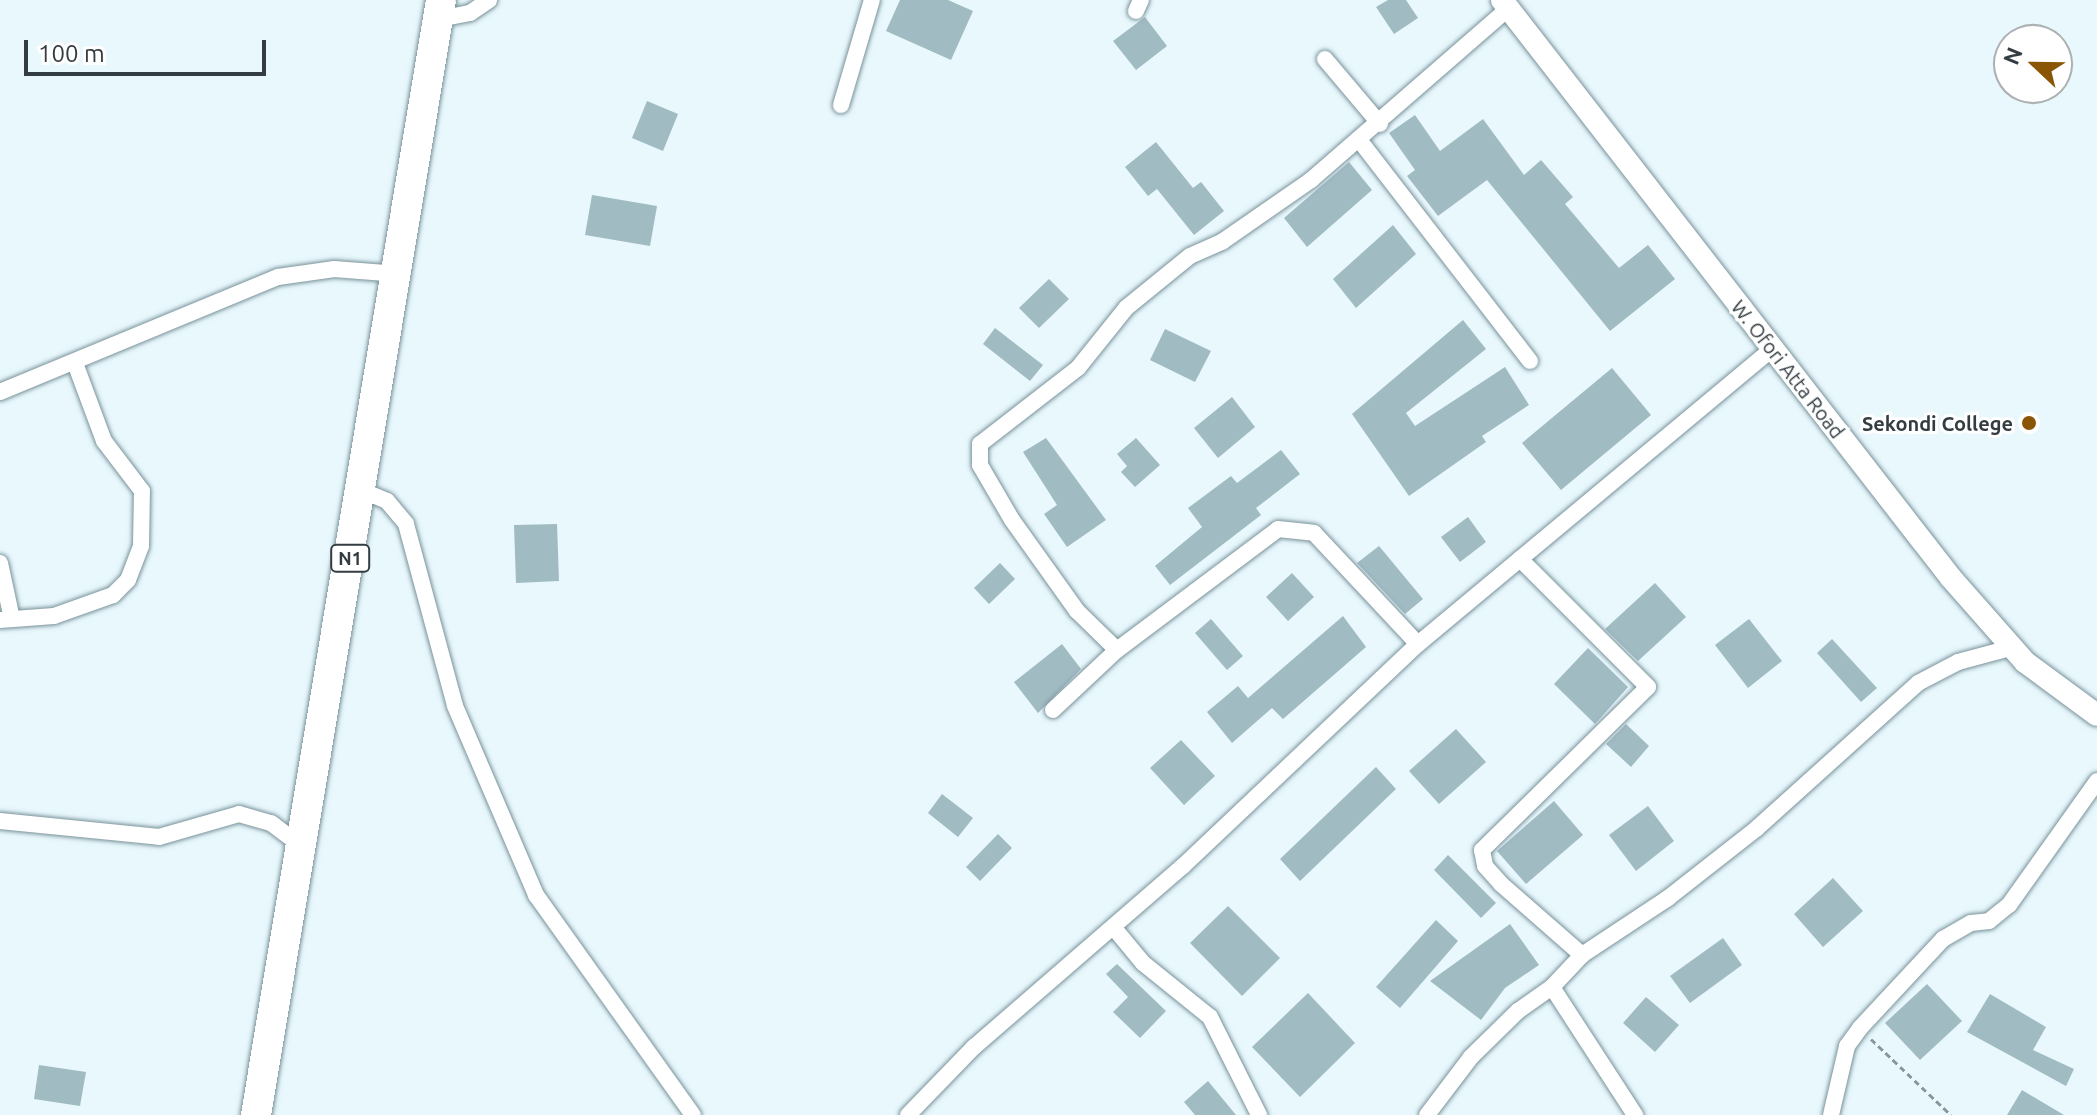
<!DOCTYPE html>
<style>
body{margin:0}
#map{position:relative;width:2097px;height:1115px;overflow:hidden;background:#e8f8fd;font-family:Ubuntu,sans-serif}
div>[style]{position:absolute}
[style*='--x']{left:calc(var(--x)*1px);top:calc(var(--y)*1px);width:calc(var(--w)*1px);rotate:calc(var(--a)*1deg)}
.building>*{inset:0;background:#a1bbc3}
.path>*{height:3px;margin-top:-1.5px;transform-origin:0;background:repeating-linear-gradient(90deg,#89959a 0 6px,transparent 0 10px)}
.roads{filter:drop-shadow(0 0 2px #79929a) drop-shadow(0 0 2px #79929a)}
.street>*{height:16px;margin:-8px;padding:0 8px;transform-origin:8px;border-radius:8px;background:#fff}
.secondary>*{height:22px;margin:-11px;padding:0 11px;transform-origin:11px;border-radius:11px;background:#fff}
.highway>*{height:30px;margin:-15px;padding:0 15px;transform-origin:15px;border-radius:15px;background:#fff}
.dots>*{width:22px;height:22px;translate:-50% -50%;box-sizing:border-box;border:4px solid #fff;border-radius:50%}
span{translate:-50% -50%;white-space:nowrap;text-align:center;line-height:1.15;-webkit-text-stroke:6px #fff;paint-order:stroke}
.shield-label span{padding:2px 6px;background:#fff;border:2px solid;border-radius:6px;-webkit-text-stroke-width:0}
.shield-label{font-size:18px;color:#333d41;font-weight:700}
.street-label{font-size:20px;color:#333d41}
.poi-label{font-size:20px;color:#333d41;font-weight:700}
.right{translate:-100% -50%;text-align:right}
.north{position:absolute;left:1993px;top:24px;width:80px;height:80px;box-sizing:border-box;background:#fff;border:2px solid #adb1b3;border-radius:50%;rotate:292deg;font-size:22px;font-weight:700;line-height:32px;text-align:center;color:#333d41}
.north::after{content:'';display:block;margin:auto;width:28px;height:36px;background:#8b5506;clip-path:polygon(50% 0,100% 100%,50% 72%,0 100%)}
.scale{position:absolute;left:24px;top:40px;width:242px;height:36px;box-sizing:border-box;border:4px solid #333d41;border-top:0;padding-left:10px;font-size:24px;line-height:28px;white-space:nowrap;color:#333d41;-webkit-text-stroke:6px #fff;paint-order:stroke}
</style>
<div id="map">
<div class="building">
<div style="clip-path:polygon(900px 0,948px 0,973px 11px,951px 60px,886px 31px)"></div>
<div style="clip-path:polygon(1388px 0,1406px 0,1418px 18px,1394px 34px,1376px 7px)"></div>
<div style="clip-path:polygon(1145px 17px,1167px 46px,1136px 70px,1113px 41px)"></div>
<div style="clip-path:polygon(647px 101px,678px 114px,663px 151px,632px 138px)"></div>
<div style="clip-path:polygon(1415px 115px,1440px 151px,1483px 119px,1524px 175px,1541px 160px,1573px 197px,1565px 204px,1619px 268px,1648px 245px,1675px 279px,1610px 331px,1487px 180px,1438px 216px,1407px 176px,1415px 170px,1389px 133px)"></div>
<div style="clip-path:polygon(1156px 142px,1193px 188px,1201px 182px,1224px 211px,1194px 235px,1157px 189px,1148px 196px,1125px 167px)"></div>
<div style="clip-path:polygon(1349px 162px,1372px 190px,1307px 247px,1284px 218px)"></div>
<div style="clip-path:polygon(592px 195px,657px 206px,650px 246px,585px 235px)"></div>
<div style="clip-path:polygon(1393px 225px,1416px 254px,1356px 308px,1333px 279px)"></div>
<div style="clip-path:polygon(1049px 279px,1069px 299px,1039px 328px,1019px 308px)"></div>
<div style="clip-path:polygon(1463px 320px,1486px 349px,1406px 413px,1415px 426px,1505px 367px,1529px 405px,1482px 436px,1486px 442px,1409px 496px,1352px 414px)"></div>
<div style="clip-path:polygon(995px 328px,1043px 365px,1030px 381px,983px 344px)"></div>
<div style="clip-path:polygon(1165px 329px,1211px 351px,1195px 382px,1150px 360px)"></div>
<div style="clip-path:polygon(1612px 368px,1651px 415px,1561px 490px,1522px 443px)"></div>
<div style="clip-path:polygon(1232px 397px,1255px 427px,1218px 458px,1194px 428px)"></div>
<div style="clip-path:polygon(1046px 438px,1106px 520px,1067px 547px,1044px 514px,1057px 505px,1023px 452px)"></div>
<div style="clip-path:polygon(1136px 438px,1160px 465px,1135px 487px,1121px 472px,1127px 466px,1117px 454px)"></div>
<div style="clip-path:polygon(1281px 450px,1300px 474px,1256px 508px,1261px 515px,1170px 585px,1155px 566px,1202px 527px,1188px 508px,1231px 476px,1237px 483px)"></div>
<div style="clip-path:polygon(1468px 517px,1486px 542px,1460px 562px,1441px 537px)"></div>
<div style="clip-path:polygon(557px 524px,559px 581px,516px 583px,514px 525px)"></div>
<div style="clip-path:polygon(1379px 546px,1423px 599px,1405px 614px,1357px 563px)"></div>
<div style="clip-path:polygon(1000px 563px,1015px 579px,989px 604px,974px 588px)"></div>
<div style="clip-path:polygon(1292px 573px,1314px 597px,1288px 621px,1266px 597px)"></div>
<div style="clip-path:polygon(1655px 583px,1686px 617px,1638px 661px,1605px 629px)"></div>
<div style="clip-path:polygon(1343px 616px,1366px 647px,1283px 719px,1272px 708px,1232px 743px,1207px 712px,1238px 686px,1248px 698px)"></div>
<div style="clip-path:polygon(1211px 619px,1243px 656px,1227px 670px,1195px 633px)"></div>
<div style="clip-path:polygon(1749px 619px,1782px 661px,1748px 688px,1715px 645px)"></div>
<div style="clip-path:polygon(1832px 639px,1877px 688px,1861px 702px,1817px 653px)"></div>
<div style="clip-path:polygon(1062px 644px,1081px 669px,1038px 713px,1014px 682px)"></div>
<div style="clip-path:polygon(1588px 648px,1628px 687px,1595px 724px,1554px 684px)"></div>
<div style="clip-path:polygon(1626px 724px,1649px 746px,1631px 767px,1606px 744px)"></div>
<div style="clip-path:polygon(1456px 729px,1486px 762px,1439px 804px,1409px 771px)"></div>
<div style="clip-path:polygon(1181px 740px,1215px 776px,1184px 805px,1150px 768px)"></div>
<div style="clip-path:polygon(1376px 767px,1396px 789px,1300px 881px,1280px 859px)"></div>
<div style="clip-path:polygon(942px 794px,973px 818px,958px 837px,928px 813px)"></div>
<div style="clip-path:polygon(1554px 801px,1583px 835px,1526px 884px,1497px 851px)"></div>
<div style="clip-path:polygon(1648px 806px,1674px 841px,1636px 871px,1609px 835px)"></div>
<div style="clip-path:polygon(998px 834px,1012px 848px,980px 881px,966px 867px)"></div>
<div style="clip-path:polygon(1448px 855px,1496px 903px,1481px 918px,1434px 870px)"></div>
<div style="clip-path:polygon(1833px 878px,1863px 911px,1823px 947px,1794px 914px)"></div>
<div style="clip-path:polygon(1228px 906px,1280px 958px,1242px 996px,1190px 943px)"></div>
<div style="clip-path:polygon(1436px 920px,1458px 941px,1400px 1008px,1376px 987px)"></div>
<div style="clip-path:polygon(1510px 924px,1539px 965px,1505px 988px,1481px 1020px,1430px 981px)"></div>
<div style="clip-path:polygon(1723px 938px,1742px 965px,1690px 1003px,1670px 976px)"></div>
<div style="clip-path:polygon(1117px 964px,1166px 1011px,1140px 1038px,1113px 1012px,1128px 997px,1106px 974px)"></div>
<div style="clip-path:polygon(1927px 984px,1962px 1021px,1920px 1060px,1885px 1023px)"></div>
<div style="clip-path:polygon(1308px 993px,1355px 1043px,1300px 1097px,1252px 1047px)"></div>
<div style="clip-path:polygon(1990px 994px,2046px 1027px,2033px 1050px,2074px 1069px,2066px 1086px,1967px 1032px)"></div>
<div style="clip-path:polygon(1646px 997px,1679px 1025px,1655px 1052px,1623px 1023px)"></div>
<div style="clip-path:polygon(39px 1065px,86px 1072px,80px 1106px,34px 1099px)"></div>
<div style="clip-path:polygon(1208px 1081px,1236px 1115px,1195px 1115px,1184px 1102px)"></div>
<div style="clip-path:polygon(2022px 1090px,2064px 1115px,2007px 1115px)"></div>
</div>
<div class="path">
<div style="--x:1871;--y:1039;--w:110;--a:43.5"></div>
</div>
<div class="roads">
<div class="street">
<div style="--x:1136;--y:11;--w:12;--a:-66"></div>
<div style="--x:439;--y:19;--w:32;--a:-11"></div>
<div style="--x:470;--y:13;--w:23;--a:-34"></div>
<div style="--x:1325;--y:59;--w:85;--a:49.8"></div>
<div style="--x:841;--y:105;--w:109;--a:-73.6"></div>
<div style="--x:1360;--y:141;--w:278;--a:52.3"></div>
<div style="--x:0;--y:392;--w:301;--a:-22.5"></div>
<div style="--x:278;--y:277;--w:57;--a:-8.1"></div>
<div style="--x:334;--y:269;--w:65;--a:4.4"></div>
<div style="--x:361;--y:490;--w:28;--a:23"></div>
<div style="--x:387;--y:501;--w:30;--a:50"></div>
<div style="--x:406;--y:524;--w:188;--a:74.9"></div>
<div style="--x:455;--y:706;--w:206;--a:66.8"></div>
<div style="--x:536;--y:895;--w:270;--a:54.5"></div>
<div style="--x:1520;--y:559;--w:181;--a:45"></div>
<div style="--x:1648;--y:687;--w:233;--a:135.5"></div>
<div style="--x:1482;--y:850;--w:16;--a:79"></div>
<div style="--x:1485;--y:866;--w:24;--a:48"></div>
<div style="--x:1501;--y:884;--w:108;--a:41.2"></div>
<div style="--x:0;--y:563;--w:57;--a:77.9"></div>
<div style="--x:0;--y:620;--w:54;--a:-4.2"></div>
<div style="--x:54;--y:616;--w:63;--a:-19.6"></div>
<div style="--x:113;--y:595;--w:21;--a:-45"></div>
<div style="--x:128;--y:580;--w:36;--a:-69"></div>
<div style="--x:141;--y:546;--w:55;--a:-89"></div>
<div style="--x:142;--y:491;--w:63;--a:-127.2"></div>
<div style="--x:104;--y:441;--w:83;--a:-110.4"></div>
<div style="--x:1117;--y:650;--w:56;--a:-135.7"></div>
<div style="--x:1077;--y:611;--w:112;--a:-125.5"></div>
<div style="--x:1012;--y:520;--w:64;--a:-120.2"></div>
<div style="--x:980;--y:465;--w:21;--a:-90"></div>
<div style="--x:980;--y:444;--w:124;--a:-37.8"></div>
<div style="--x:1078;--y:368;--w:77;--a:-51.3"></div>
<div style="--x:1126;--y:308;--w:82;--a:-39.1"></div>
<div style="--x:1190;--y:256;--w:36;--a:-24"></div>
<div style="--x:1223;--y:241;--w:107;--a:-34.7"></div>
<div style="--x:1311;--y:180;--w:261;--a:-41"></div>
<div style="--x:1053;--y:710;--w:88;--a:-43.2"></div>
<div style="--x:1117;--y:650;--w:201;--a:-36.9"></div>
<div style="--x:1278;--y:529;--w:36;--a:6"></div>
<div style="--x:1314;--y:533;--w:152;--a:46.9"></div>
<div style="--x:0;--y:821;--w:160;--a:5.7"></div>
<div style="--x:159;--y:837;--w:83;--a:-16"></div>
<div style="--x:239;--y:814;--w:33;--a:16"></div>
<div style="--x:271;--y:823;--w:35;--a:37"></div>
<div style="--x:1114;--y:928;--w:45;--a:50.4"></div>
<div style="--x:1143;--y:963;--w:86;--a:38.9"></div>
<div style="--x:1210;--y:1017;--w:110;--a:63.4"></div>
<div style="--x:1552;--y:987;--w:153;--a:57"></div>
<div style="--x:908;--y:1115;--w:95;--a:-45.9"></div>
<div style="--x:974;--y:1047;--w:276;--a:-40.9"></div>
<div style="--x:1183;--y:866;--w:323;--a:-43.4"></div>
<div style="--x:1418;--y:644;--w:461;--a:-39.8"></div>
<div style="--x:1427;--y:1115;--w:73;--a:-52.8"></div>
<div style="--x:1471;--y:1057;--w:66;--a:-44.4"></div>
<div style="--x:1518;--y:1011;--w:42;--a:-35.2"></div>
<div style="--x:1552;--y:987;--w:44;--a:-46.8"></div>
<div style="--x:1582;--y:955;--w:103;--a:-33.5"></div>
<div style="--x:1668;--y:898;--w:112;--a:-38.1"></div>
<div style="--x:1756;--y:829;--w:218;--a:-42"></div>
<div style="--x:1918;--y:683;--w:45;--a:-27.7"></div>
<div style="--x:1958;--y:662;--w:54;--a:-15.1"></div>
<div style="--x:1831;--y:1115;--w:71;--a:-76.9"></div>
<div style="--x:1847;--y:1046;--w:22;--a:-54"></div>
<div style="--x:1860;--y:1028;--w:122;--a:-47"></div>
<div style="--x:1943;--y:939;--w:32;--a:-30"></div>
<div style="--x:1971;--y:923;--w:18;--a:-6"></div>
<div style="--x:1989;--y:921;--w:26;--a:-39"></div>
<div style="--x:2009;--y:905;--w:152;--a:-54.6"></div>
</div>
<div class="secondary">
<div style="--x:1502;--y:0;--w:732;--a:52.16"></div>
<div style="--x:1951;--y:578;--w:112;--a:48.6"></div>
<div style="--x:2025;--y:662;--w:89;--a:36.4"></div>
</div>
<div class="highway">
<div style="--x:256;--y:1115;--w:1130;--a:-80.58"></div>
</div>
</div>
<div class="dots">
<div style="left:2029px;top:423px;background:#8b5506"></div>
</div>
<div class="shield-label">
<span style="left:350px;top:558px">N1</span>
</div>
<div class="street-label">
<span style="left:1788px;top:369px;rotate:52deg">W. Ofori Atta Road</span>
</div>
<div class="poi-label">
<span class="right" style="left:2013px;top:423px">Sekondi College</span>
</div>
<div class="north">N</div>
<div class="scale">100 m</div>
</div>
